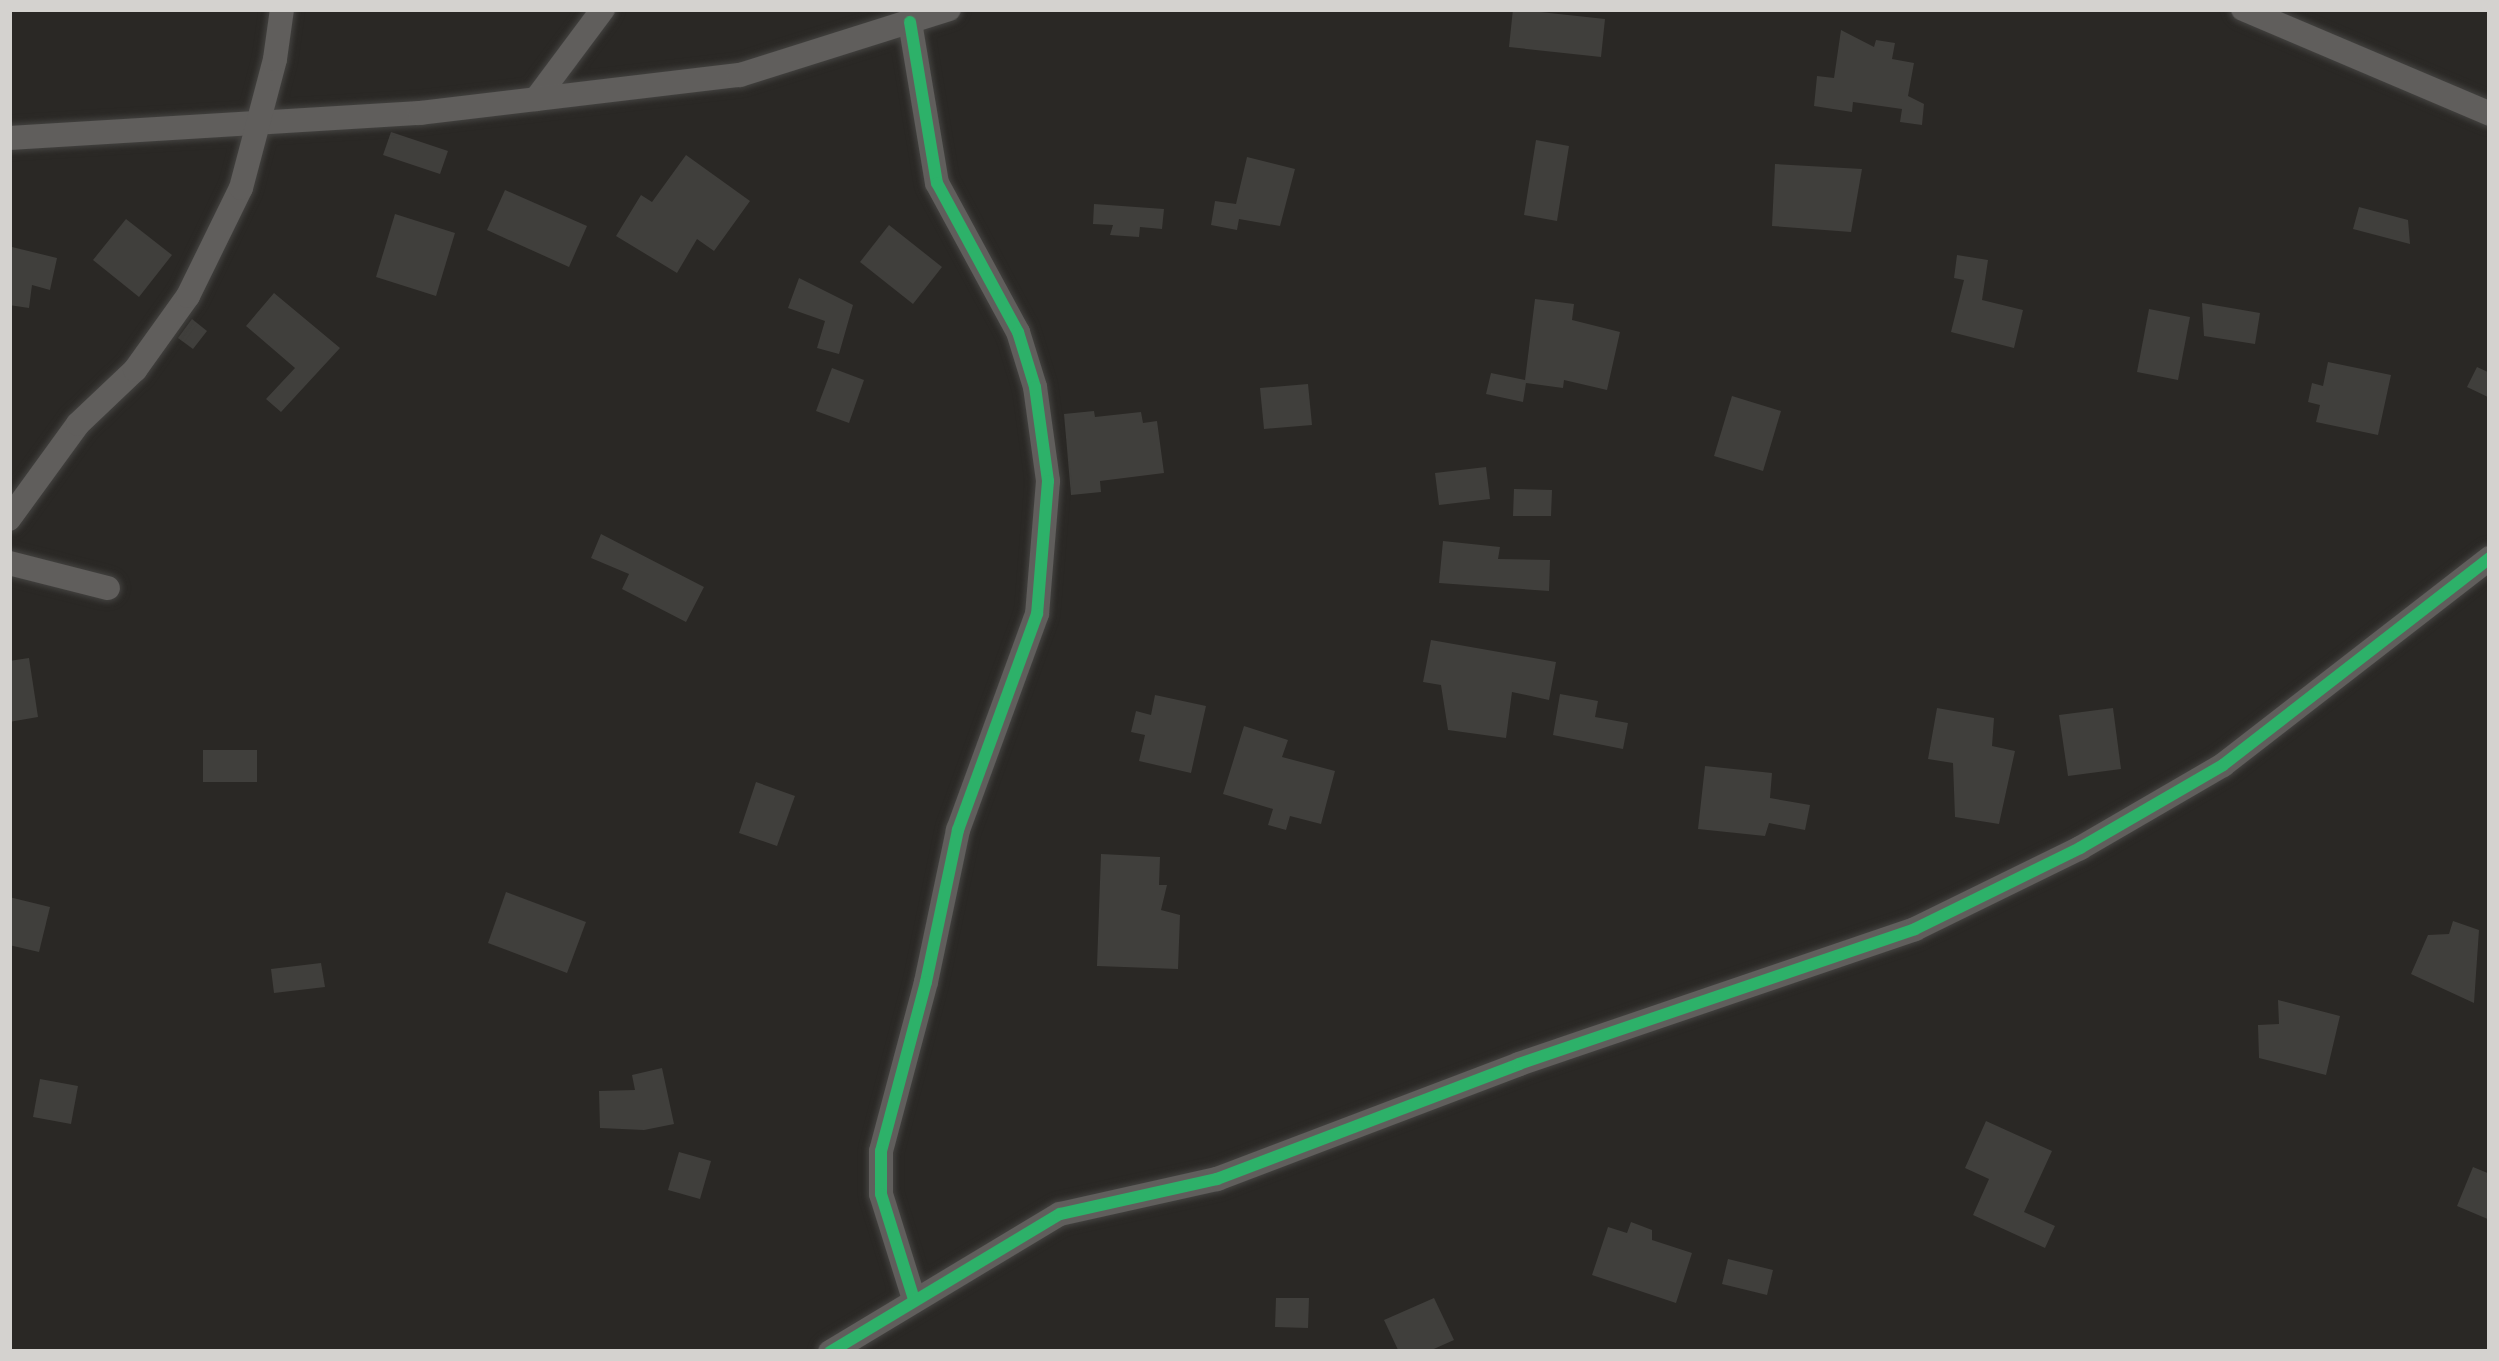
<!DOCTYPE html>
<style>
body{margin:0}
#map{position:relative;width:2499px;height:1361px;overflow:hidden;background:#2a2825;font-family:"Alegreya Sans",sans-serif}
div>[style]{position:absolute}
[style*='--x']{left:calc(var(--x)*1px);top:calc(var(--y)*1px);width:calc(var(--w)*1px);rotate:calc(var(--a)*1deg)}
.building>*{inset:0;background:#403f3c}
.roads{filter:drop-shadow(0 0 3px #444341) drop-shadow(0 0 3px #444341)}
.minor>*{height:24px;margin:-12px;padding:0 12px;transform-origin:12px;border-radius:12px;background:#605e5c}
.cycleway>*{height:12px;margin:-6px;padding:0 6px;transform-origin:6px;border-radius:6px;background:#2db169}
span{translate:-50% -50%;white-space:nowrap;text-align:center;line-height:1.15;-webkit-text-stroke:9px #221e1a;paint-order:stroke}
.frame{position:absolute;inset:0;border:12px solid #d4d2cf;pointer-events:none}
</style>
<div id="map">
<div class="building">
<div style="clip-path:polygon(1513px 9px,1605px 19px,1601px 57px,1509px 47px)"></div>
<div style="clip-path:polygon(1841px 30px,1874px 47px,1876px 40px,1895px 43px,1892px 59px,1914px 63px,1908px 96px,1924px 104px,1922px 125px,1900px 122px,1902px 109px,1853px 102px,1852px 112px,1814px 106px,1817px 76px,1834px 78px)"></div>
<div style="clip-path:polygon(391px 132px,448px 151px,440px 174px,383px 155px)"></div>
<div style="clip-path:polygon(1536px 140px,1569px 146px,1557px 221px,1524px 215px)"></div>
<div style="clip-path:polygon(686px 155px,750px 201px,714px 251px,697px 239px,677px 273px,616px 236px,641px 195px,652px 202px)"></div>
<div style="clip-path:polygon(1247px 157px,1295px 169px,1280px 226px,1239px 219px,1237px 230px,1211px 225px,1215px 201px,1236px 204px)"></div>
<div style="clip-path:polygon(1775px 164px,1862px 169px,1851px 232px,1772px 226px)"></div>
<div style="clip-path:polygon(505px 190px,587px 226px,569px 267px,487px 230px)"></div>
<div style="clip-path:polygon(1094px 204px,1164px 209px,1162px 229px,1140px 227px,1139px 237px,1110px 235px,1113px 225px,1093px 224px)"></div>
<div style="clip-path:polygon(2359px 207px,2408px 220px,2410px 244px,2353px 229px)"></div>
<div style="clip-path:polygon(395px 214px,455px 233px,436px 296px,376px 277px)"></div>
<div style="clip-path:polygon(126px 219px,172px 255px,139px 297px,93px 260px)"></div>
<div style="clip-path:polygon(889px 225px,942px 267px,913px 304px,860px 262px)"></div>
<div style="clip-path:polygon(12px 247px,57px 258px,50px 290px,32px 285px,29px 308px,9px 305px)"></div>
<div style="clip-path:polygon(1957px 255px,1988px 260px,1982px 300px,2023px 310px,2014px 348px,1951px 332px,1964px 280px,1954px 278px)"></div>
<div style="clip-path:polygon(799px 278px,853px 305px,839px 354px,817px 348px,825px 321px,788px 308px)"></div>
<div style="clip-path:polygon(274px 293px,340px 348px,281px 412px,266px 399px,295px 368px,246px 326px)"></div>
<div style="clip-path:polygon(1535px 299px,1574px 304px,1572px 320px,1620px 332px,1607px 390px,1564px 380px,1563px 388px,1526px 383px,1523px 402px,1486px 394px,1491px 373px,1525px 380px)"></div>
<div style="clip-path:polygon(2202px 303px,2260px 313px,2255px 344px,2204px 336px)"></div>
<div style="clip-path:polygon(2149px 309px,2190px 317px,2178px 380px,2137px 372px)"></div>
<div style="clip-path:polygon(192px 319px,207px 331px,193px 349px,178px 338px)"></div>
<div style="clip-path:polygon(2328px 362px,2391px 375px,2378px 435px,2316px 422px,2320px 405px,2308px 402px,2312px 383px,2323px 386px)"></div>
<div style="clip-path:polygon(2477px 367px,2490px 373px,2490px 398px,2467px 387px)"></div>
<div style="clip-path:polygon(832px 368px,864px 380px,849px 423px,816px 411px)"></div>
<div style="clip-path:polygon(1308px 384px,1312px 425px,1264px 429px,1260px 388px)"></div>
<div style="clip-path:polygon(1732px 396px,1781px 411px,1763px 471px,1714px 456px)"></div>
<div style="clip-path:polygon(1094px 411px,1095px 417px,1141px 412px,1143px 423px,1157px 421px,1164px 473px,1100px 481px,1101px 492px,1071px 495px,1064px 414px)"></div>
<div style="clip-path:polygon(1486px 467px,1490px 499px,1439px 505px,1435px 473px)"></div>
<div style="clip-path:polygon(1514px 489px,1552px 490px,1551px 516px,1513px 516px)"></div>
<div style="clip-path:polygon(601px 534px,704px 587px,686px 622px,622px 589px,629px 574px,591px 558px)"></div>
<div style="clip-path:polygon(1443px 541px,1500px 547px,1498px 559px,1550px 560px,1549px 591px,1439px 583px)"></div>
<div style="clip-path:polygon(1431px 640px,1556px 662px,1549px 700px,1512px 692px,1506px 738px,1448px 730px,1441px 685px,1423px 682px)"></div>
<div style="clip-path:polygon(29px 658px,38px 717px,9px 722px,9px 661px)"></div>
<div style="clip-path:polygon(1560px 694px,1598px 701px,1595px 717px,1628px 723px,1623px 749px,1553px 735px)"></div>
<div style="clip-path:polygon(1155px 695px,1206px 706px,1191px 773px,1139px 761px,1145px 735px,1131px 732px,1136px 711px,1151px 715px)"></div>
<div style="clip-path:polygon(1937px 708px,1994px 718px,1992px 746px,2015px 751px,1999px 824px,1955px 817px,1953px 763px,1928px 759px)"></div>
<div style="clip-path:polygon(2113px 708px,2121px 769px,2068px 776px,2059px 715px)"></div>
<div style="clip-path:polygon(1244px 726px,1288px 740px,1282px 757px,1335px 771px,1321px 824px,1290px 816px,1286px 830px,1268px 825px,1273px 809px,1223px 794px)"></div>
<div style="clip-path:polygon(203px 750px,257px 750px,257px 782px,203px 782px)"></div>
<div style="clip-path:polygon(1705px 766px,1772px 773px,1770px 798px,1810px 805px,1805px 830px,1769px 823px,1765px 836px,1698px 829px)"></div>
<div style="clip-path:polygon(756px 782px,795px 796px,777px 846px,739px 833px)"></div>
<div style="clip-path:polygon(1101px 854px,1160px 857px,1159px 885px,1167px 885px,1161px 910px,1180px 915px,1178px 969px,1097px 966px)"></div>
<div style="clip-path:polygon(506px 892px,586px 922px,567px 973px,488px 943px)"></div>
<div style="clip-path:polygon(9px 897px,50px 907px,39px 952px,9px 945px)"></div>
<div style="clip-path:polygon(2453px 921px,2479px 930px,2474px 1003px,2411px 974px,2428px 935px,2449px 934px)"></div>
<div style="clip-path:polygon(321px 963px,325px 987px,274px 993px,271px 969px)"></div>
<div style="clip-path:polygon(2278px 1000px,2340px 1016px,2326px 1075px,2259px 1058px,2258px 1025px,2279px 1024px)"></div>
<div style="clip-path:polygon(662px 1068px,674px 1124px,644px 1130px,600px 1128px,599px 1091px,635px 1090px,632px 1075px)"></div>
<div style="clip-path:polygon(40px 1079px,78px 1086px,71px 1124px,33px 1117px)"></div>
<div style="clip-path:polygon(1986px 1121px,2052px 1151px,2024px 1212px,2055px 1226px,2045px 1248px,1973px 1215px,1989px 1179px,1965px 1168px)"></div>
<div style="clip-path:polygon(679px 1152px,711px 1161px,700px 1199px,668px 1190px)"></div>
<div style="clip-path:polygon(2473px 1167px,2490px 1174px,2490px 1220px,2457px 1206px)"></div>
<div style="clip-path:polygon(1631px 1222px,1652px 1230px,1652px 1240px,1692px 1253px,1676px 1303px,1592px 1275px,1608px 1227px,1627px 1233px)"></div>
<div style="clip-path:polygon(1728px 1259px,1773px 1270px,1767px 1295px,1722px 1284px)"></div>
<div style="clip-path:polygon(1276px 1298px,1309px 1298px,1308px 1328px,1275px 1327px)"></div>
<div style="clip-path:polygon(1434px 1298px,1454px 1340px,1427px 1352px,1399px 1352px,1384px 1320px)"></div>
</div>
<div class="roads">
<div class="minor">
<div style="--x:2243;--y:9;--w:268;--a:23"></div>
<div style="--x:910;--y:22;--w:163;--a:80.5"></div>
<div style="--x:937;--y:183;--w:170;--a:61.5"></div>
<div style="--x:1018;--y:332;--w:58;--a:72.8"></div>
<div style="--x:1035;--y:387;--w:95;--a:82.1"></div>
<div style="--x:1048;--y:481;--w:133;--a:94.7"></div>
<div style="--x:1037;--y:614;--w:230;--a:110.1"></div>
<div style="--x:958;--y:830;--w:155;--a:101.9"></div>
<div style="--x:926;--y:982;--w:175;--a:104.9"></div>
<div style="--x:881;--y:1151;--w:43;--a:90"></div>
<div style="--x:881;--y:1194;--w:110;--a:72.6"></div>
<div style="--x:536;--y:99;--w:112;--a:-53.3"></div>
<div style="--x:9;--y:138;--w:412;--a:-3.5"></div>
<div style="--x:420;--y:113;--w:322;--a:-6.8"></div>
<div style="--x:740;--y:75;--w:219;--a:-17.5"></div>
<div style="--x:9;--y:519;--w:117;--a:-54"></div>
<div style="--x:78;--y:424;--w:79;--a:-43.5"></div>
<div style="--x:135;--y:370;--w:91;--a:-54.4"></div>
<div style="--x:188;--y:296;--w:120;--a:-63.9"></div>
<div style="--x:241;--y:188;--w:133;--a:-75.2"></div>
<div style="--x:275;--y:59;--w:50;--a:-82"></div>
<div style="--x:9;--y:563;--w:102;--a:14.2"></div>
<div style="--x:830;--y:1352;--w:268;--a:-31"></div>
<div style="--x:1060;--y:1214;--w:161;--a:-12.6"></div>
<div style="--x:1217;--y:1179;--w:323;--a:-20.8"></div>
<div style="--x:1519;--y:1064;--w:418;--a:-18.8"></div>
<div style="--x:1915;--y:929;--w:184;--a:-26.1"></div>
<div style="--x:2080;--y:848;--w:165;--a:-30.1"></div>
<div style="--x:2223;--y:765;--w:338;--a:-37.8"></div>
</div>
</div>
<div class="cycleway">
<div style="--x:910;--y:22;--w:163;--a:80.5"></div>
<div style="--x:937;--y:183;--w:170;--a:61.5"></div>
<div style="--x:1018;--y:332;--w:58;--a:72.8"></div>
<div style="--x:1035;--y:387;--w:95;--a:82.1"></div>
<div style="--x:1048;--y:481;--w:133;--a:94.7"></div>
<div style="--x:1037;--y:614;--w:230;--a:110.1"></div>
<div style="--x:958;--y:830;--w:155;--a:101.9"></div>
<div style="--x:926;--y:982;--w:175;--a:104.9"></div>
<div style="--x:881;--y:1151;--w:43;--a:90"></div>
<div style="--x:881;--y:1194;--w:110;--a:72.6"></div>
<div style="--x:830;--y:1352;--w:268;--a:-31"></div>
<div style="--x:1060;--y:1214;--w:161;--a:-12.6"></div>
<div style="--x:1217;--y:1179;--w:323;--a:-20.8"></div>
<div style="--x:1519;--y:1064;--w:418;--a:-18.8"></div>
<div style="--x:1915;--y:929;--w:184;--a:-26.1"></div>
<div style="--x:2080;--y:848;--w:165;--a:-30.1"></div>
<div style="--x:2223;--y:765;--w:338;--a:-37.8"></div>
</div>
<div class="frame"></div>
</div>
